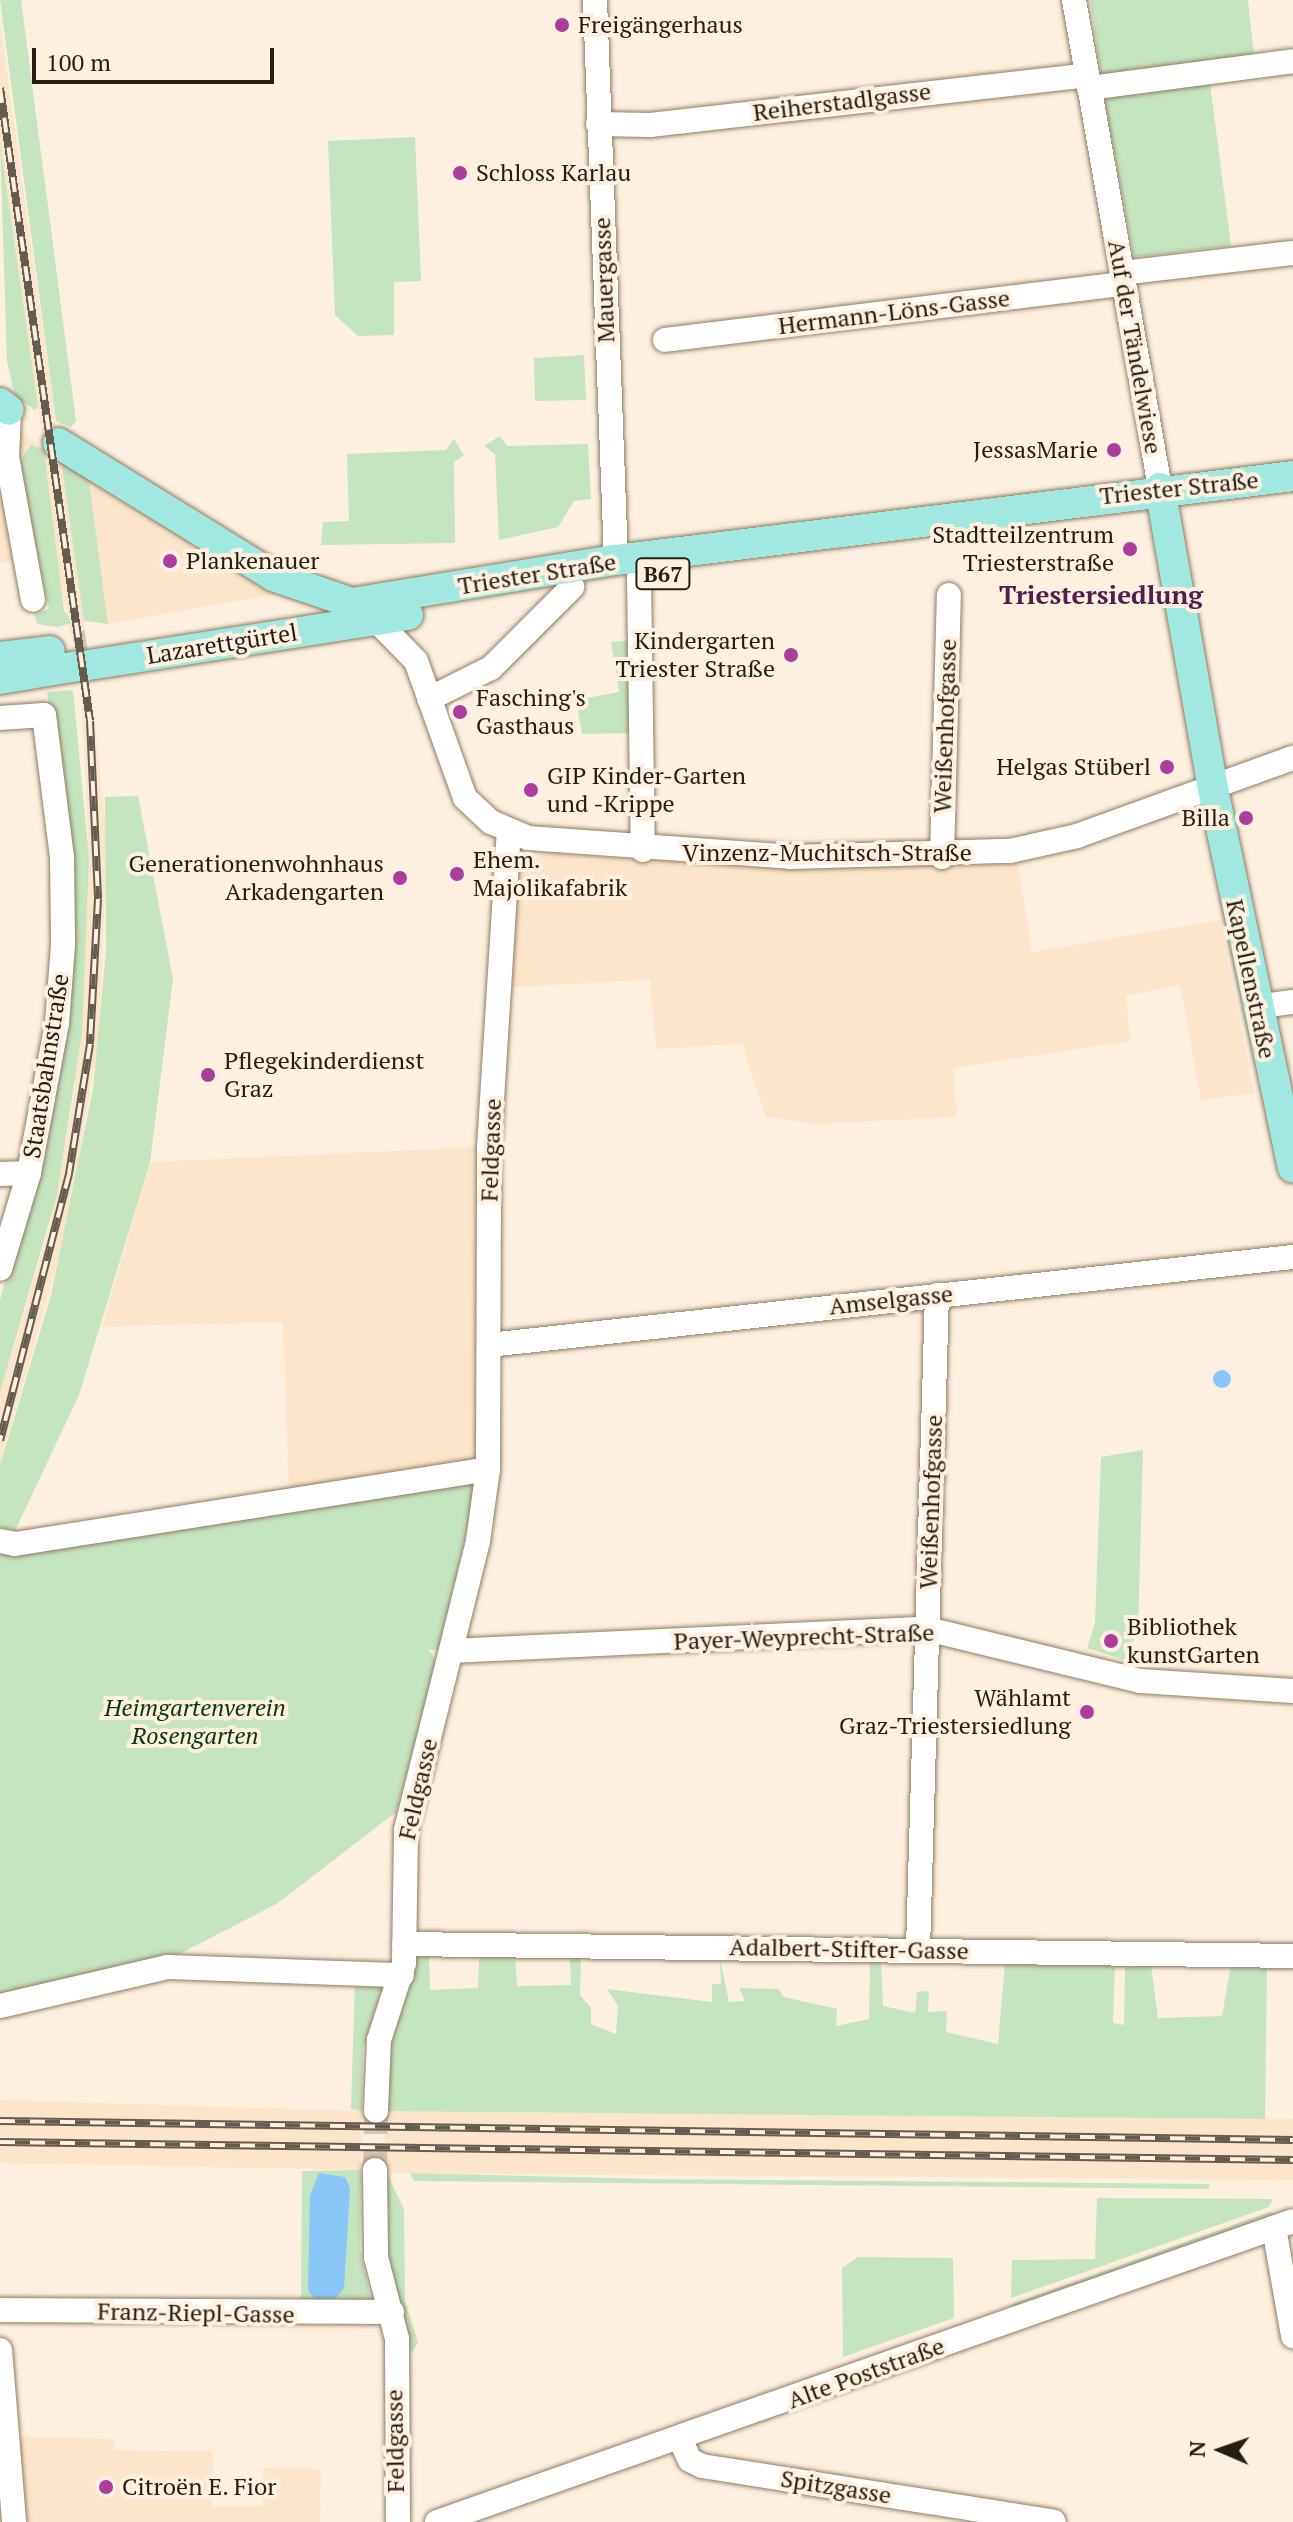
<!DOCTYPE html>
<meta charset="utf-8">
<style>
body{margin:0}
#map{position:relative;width:1293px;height:2522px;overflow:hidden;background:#fdf0e0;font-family:"PT Serif",serif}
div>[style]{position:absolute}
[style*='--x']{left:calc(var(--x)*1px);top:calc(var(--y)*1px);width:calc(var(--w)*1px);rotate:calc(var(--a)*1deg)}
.built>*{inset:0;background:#fbe6cb}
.green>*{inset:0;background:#c5e4c0}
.water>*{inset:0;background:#89c7f9}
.round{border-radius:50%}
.minor-tunnel>*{height:24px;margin-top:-12px;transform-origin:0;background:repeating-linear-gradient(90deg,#d2c6b7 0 24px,transparent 0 36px)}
.major-tunnel>*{height:30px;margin-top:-15px;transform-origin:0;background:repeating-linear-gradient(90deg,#d2c6b7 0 30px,transparent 0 45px)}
.roads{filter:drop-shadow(0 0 2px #8e7b62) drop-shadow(0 0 2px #8e7b62)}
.minor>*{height:24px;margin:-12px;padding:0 12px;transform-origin:12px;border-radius:12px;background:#fff}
.major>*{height:30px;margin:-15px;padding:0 15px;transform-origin:15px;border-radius:15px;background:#a1e9e0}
.rail>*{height:8px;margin-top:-4px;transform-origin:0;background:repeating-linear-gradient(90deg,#fdf0e0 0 15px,#655c51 0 30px);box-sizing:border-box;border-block:2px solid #655c51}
.dots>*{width:22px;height:22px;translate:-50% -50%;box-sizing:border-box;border:4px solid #fdf0e0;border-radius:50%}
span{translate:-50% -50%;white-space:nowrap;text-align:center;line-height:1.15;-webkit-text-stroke:8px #fdf0e0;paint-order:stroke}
.shield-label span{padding:2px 6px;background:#fdf0e0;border:2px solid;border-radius:6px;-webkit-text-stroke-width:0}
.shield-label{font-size:22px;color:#251e14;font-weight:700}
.poi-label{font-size:24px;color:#251e14}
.left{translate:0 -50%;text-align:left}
.right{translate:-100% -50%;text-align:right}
.street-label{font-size:24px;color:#251e14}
.park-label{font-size:24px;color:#063a01;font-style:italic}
.neighbourhood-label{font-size:26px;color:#521d4b;font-weight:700}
.north{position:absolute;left:1181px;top:2410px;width:80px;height:80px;-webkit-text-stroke:6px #fdf0e0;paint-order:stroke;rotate:272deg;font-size:22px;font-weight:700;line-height:32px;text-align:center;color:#251e14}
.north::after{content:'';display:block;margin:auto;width:28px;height:36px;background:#251e14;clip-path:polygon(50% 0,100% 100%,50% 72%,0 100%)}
.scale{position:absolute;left:32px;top:48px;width:242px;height:36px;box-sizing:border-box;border:4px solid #251e14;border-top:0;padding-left:10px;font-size:24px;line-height:28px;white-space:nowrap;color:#251e14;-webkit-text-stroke:6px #fdf0e0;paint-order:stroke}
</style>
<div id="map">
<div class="built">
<div style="clip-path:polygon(0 21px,60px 453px,282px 593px,108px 624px,84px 621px,107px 838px,99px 1039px,67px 1229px,0 1466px,0 1392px,50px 1225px,74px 1098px,89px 858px,81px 689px,56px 558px,0 563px,0 406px,1px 416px,44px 450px,0 142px)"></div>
<div style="clip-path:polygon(549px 853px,771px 868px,1018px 864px,1032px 952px,1220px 920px,1254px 1093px,1201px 1100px,1180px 985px,1126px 996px,1130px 1041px,953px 1068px,957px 1117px,817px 1124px,766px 1117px,742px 1044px,656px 1049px,650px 980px,511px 987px,517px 865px)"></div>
<div style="clip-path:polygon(478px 1147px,478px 1461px,289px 1497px,283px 1322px,102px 1327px,150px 1162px)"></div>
<div style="clip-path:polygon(0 2100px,362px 2111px,361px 2170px,0 2163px)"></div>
<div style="clip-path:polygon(398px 2109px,1293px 2119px,1293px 2180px,394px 2173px,385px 2170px,385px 2111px)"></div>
<div style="clip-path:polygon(0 2436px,114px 2439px,114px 2450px,213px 2451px,212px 2506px,262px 2506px,263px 2468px,321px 2469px,320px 2522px,0 2522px)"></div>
</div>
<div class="green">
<div style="clip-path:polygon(0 0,21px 0,76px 421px,71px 427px,56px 421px)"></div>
<div style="clip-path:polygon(1090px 0,1248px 0,1254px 57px,1101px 75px)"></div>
<div style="clip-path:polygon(1210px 83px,1231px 246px,1134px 257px,1104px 97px)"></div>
<div style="clip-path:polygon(415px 137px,421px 281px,394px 282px,394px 335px,358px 336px,335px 315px,328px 141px)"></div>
<div style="clip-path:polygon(0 142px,38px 407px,35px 410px,15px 396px,7px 361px)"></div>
<div style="clip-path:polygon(584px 355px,586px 400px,535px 401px,534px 358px)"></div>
<div style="clip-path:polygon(500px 436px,507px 446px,588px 444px,591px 499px,574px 501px,558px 527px,499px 540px,495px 454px,484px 446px)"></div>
<div style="clip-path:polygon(454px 439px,464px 455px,454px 462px,455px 543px,321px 545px,323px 522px,349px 521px,347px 454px,446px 450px)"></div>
<div style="clip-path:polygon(31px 445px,44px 450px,64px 610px,72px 623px,57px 627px,37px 624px,35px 614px,49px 609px,22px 481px,21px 459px)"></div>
<div style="clip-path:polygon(60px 454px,89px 482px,108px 624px,84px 621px)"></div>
<div style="clip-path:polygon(631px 640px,637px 733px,582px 734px,576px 700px,619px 692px,611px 642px)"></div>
<div style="clip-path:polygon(73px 690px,89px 858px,82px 1033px,57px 1195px,0 1392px,0 1300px,48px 1124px,63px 787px,47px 692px)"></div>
<div style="clip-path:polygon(138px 796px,173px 979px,150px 1162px,79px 1395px,15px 1531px,0 1527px,0 1466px,51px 1295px,93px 1089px,106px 951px,105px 797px)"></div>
<div style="clip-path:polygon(1143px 1450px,1138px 1631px,1124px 1660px,1087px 1648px,1095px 1623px,1101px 1457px)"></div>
<div style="clip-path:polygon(467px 1478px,474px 1488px,468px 1525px,440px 1649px,429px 1650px,437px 1662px,396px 1812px,278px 1903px,166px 1961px,0 1997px,0 1553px)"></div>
<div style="clip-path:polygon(429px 1953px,430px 1990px,478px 1988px,479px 1957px,515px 1956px,517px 1986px,571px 1985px,570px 1958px,581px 1957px,580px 1995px,591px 2008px,591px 2024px,616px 2034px,618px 2006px,607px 1989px,712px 2002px,712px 1984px,721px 1984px,720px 1959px,729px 2002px,745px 2001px,739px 1988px,778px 1989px,784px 1997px,837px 2009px,836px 2026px,869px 2019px,870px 1961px,881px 1962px,883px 2006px,915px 2013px,917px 1992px,929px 1991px,928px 2012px,947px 2011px,946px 2032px,998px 2044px,1005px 1963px,1115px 1962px,1113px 2023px,1124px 2025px,1125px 1967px,1151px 1966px,1158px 2018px,1222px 2016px,1231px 1964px,1267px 1965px,1265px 2119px,385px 2111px,388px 2049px,415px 1955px)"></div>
<div style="clip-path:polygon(355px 1981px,382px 1987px,363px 2048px,362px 2111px,351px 2109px)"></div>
<div style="clip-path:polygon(361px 2170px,360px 2251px,371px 2299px,301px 2304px,302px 2171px)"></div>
<div style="clip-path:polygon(385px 2170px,404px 2209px,405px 2301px,418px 2342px,412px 2353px,388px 2266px)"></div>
<div style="clip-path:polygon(410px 2173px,653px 2179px,1209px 2184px,1209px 2189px,414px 2181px)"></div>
<div style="clip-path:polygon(1097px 2198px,1273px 2199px,1269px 2207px,1011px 2298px,1012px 2260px,1095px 2259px)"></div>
<div style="clip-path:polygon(1270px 2212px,1279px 2216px,1013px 2310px,1012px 2304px)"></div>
<div style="clip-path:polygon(858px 2257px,953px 2258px,954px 2318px,843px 2357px,842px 2268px)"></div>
</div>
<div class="water">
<div class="round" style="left:1213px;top:1370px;width:18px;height:18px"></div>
<div style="clip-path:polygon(319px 2173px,345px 2177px,350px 2188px,344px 2288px,336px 2298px,315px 2300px,308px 2290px,310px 2196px)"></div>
</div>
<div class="minor-tunnel">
<div style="--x:375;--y:2170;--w:59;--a:-89"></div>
</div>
<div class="major-tunnel">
<div style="--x:75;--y:647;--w:12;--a:-9"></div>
</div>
<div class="roads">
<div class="minor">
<div style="--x:595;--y:0;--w:560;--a:87.85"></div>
<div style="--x:1074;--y:0;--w:496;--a:80"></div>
<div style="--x:1089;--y:88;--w:206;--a:-7.5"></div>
<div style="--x:598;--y:124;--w:52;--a:1.1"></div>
<div style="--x:650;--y:125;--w:439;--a:-6.5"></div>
<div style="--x:1122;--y:273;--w:172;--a:-6.7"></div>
<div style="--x:665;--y:340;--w:461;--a:-7"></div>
<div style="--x:9;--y:410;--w:47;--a:92.4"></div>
<div style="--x:7;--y:457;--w:145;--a:79.7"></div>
<div style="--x:639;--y:577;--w:273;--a:89.2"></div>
<div style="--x:376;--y:620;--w:57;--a:45.7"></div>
<div style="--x:416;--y:661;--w:145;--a:70.3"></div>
<div style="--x:465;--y:798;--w:35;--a:43"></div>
<div style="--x:491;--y:822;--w:40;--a:23.4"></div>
<div style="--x:528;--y:838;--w:263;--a:4.1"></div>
<div style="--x:790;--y:857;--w:220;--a:-1.6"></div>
<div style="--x:1010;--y:851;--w:69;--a:-12.6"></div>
<div style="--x:1077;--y:836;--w:230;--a:-19.9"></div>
<div style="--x:429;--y:699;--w:69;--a:-26.6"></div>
<div style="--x:491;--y:668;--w:115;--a:-45"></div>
<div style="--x:0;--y:718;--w:44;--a:-3.9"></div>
<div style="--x:44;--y:715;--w:143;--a:82.8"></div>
<div style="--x:62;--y:857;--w:88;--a:89.3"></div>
<div style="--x:63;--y:945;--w:78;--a:94.4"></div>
<div style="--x:57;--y:1023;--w:153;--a:100.6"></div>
<div style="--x:29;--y:1173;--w:100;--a:106.8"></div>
<div style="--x:942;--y:857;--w:262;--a:-88.5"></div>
<div style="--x:1256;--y:1007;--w:37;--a:-8"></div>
<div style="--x:0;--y:1174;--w:29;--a:-2"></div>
<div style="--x:489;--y:1345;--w:809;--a:-6.25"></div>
<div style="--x:0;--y:1541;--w:15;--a:11"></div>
<div style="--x:15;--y:1544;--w:479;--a:-9"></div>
<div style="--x:452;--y:1651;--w:476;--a:-2.7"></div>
<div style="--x:927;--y:1629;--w:220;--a:13.7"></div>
<div style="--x:1141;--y:1681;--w:152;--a:3.8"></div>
<div style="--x:404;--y:1944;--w:889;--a:0.77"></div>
<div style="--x:918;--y:1949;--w:654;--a:-88.34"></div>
<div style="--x:0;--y:2006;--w:172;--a:-13.1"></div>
<div style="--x:168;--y:1967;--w:234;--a:2"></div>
<div style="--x:376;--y:2111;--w:71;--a:-87.6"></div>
<div style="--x:379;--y:2040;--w:81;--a:-72"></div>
<div style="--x:404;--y:1963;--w:133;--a:-89.1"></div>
<div style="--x:406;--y:1830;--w:298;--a:-76"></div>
<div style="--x:478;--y:1541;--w:73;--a:-82.1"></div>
<div style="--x:488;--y:1469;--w:322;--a:-89.8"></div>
<div style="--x:489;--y:1147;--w:316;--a:-86.4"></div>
<div style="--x:375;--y:2170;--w:87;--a:89.3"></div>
<div style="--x:376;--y:2257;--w:85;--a:75.6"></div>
<div style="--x:397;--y:2339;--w:183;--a:89.7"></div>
<div style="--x:1274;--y:2228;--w:110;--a:80"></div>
<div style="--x:0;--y:2310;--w:392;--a:0.3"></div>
<div style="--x:0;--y:2350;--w:173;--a:85.3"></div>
<div style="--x:680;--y:2439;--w:23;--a:65"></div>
<div style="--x:690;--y:2460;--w:13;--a:27"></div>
<div style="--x:702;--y:2466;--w:356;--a:9"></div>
<div style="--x:437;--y:2522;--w:907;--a:-19.37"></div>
</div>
<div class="major">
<div style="--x:0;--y:403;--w:11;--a:38"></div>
<div style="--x:58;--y:443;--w:253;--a:31.7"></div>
<div style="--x:273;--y:576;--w:83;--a:18.9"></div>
<div style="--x:352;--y:603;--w:267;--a:-9.3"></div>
<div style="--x:616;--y:560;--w:682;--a:-7.07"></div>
<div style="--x:1160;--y:488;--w:306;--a:80"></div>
<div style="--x:1213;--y:789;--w:387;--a:78.1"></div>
<div style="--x:0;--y:657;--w:50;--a:-6.8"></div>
<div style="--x:89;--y:665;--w:323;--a:-8.9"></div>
<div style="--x:0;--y:679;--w:79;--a:-9.5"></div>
</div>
</div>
<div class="rail">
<div style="--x:0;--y:88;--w:639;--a:81.91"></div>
<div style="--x:90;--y:721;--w:178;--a:87.4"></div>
<div style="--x:98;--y:899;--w:145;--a:93.2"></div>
<div style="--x:90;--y:1044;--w:132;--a:99.2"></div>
<div style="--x:69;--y:1174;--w:275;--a:104.5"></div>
<div style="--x:0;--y:2121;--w:1293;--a:0.84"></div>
<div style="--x:0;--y:2142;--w:1293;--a:0.8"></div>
</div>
<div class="dots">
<div style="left:562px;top:25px;background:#ab3d9b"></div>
<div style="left:460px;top:173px;background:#ab3d9b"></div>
<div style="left:1114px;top:450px;background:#ab3d9b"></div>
<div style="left:1130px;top:549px;background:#ab3d9b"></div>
<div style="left:170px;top:561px;background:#ab3d9b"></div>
<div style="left:791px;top:655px;background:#ab3d9b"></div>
<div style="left:460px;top:712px;background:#ab3d9b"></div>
<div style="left:1167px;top:767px;background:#ab3d9b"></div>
<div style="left:531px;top:790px;background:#ab3d9b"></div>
<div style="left:1246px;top:818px;background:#ab3d9b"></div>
<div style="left:457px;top:874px;background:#ab3d9b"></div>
<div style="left:400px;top:878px;background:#ab3d9b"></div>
<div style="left:208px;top:1075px;background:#ab3d9b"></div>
<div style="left:1111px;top:1641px;background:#ab3d9b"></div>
<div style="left:1087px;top:1712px;background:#ab3d9b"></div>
<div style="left:106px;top:2487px;background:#ab3d9b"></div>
</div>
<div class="shield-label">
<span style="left:663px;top:574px">B67</span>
</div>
<div class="poi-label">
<span class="left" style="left:578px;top:25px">Freigängerhaus</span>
<span class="left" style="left:476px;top:173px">Schloss Karlau</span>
<span class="right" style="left:1098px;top:450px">JessasMarie</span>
<span class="right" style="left:1114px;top:549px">Stadtteilzentrum<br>Triesterstraße</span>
<span class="left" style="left:186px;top:561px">Plankenauer</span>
<span class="right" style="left:775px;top:655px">Kindergarten<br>Triester Straße</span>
<span class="left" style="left:476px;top:712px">Fasching's<br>Gasthaus</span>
<span class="right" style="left:1151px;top:767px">Helgas Stüberl</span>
<span class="left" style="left:547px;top:790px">GIP Kinder-Garten<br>und -Krippe</span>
<span class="right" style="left:1230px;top:818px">Billa</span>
<span class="left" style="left:473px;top:874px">Ehem.<br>Majolikafabrik</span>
<span class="right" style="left:384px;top:878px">Generationenwohnhaus<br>Arkadengarten</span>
<span class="left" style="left:224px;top:1075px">Pflegekinderdienst<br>Graz</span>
<span class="left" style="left:1127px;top:1641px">Bibliothek<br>kunstGarten</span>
<span class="right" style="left:1071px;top:1712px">Wählamt<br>Graz-Triestersiedlung</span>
<span class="left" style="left:122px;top:2487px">Citroën E. Fior</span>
</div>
<div class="street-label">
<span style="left:842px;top:102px;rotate:-7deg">Reiherstadlgasse</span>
<span style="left:604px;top:280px;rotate:-92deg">Mauergasse</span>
<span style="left:894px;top:312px;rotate:-7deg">Hermann-Löns-Gasse</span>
<span style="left:1135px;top:347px;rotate:80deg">Auf der Tändelwiese</span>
<span style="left:1179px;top:488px;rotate:-6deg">Triester Straße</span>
<span style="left:537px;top:574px;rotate:-9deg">Triester Straße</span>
<span style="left:222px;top:644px;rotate:-9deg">Lazarettgürtel</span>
<span style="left:945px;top:726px;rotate:-88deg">Weißenhofgasse</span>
<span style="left:827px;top:853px">Vinzenz-Muchitsch-Straße</span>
<span style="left:1251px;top:979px;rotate:78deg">Kapellenstraße</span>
<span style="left:46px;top:1066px;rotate:-81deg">Staatsbahnstraße</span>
<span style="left:491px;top:1150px;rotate:-88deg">Feldgasse</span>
<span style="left:891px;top:1300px;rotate:-6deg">Amselgasse</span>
<span style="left:931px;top:1502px;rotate:-88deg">Weißenhofgasse</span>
<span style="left:804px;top:1637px;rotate:-2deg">Payer-Weyprecht-Straße</span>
<span style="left:418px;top:1789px;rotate:-77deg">Feldgasse</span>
<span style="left:849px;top:1949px;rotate:1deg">Adalbert-Stifter-Gasse</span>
<span style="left:196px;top:2313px;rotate:1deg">Franz-Riepl-Gasse</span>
<span style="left:866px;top:2373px;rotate:-20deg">Alte Poststraße</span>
<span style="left:395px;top:2441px;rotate:-91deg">Feldgasse</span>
<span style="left:836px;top:2487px;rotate:9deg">Spitzgasse</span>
</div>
<div class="park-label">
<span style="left:195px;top:1722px">Heimgartenverein<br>Rosengarten</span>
</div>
<div class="neighbourhood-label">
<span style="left:1101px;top:595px">Triestersiedlung</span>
</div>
<div class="north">N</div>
<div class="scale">100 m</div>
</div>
